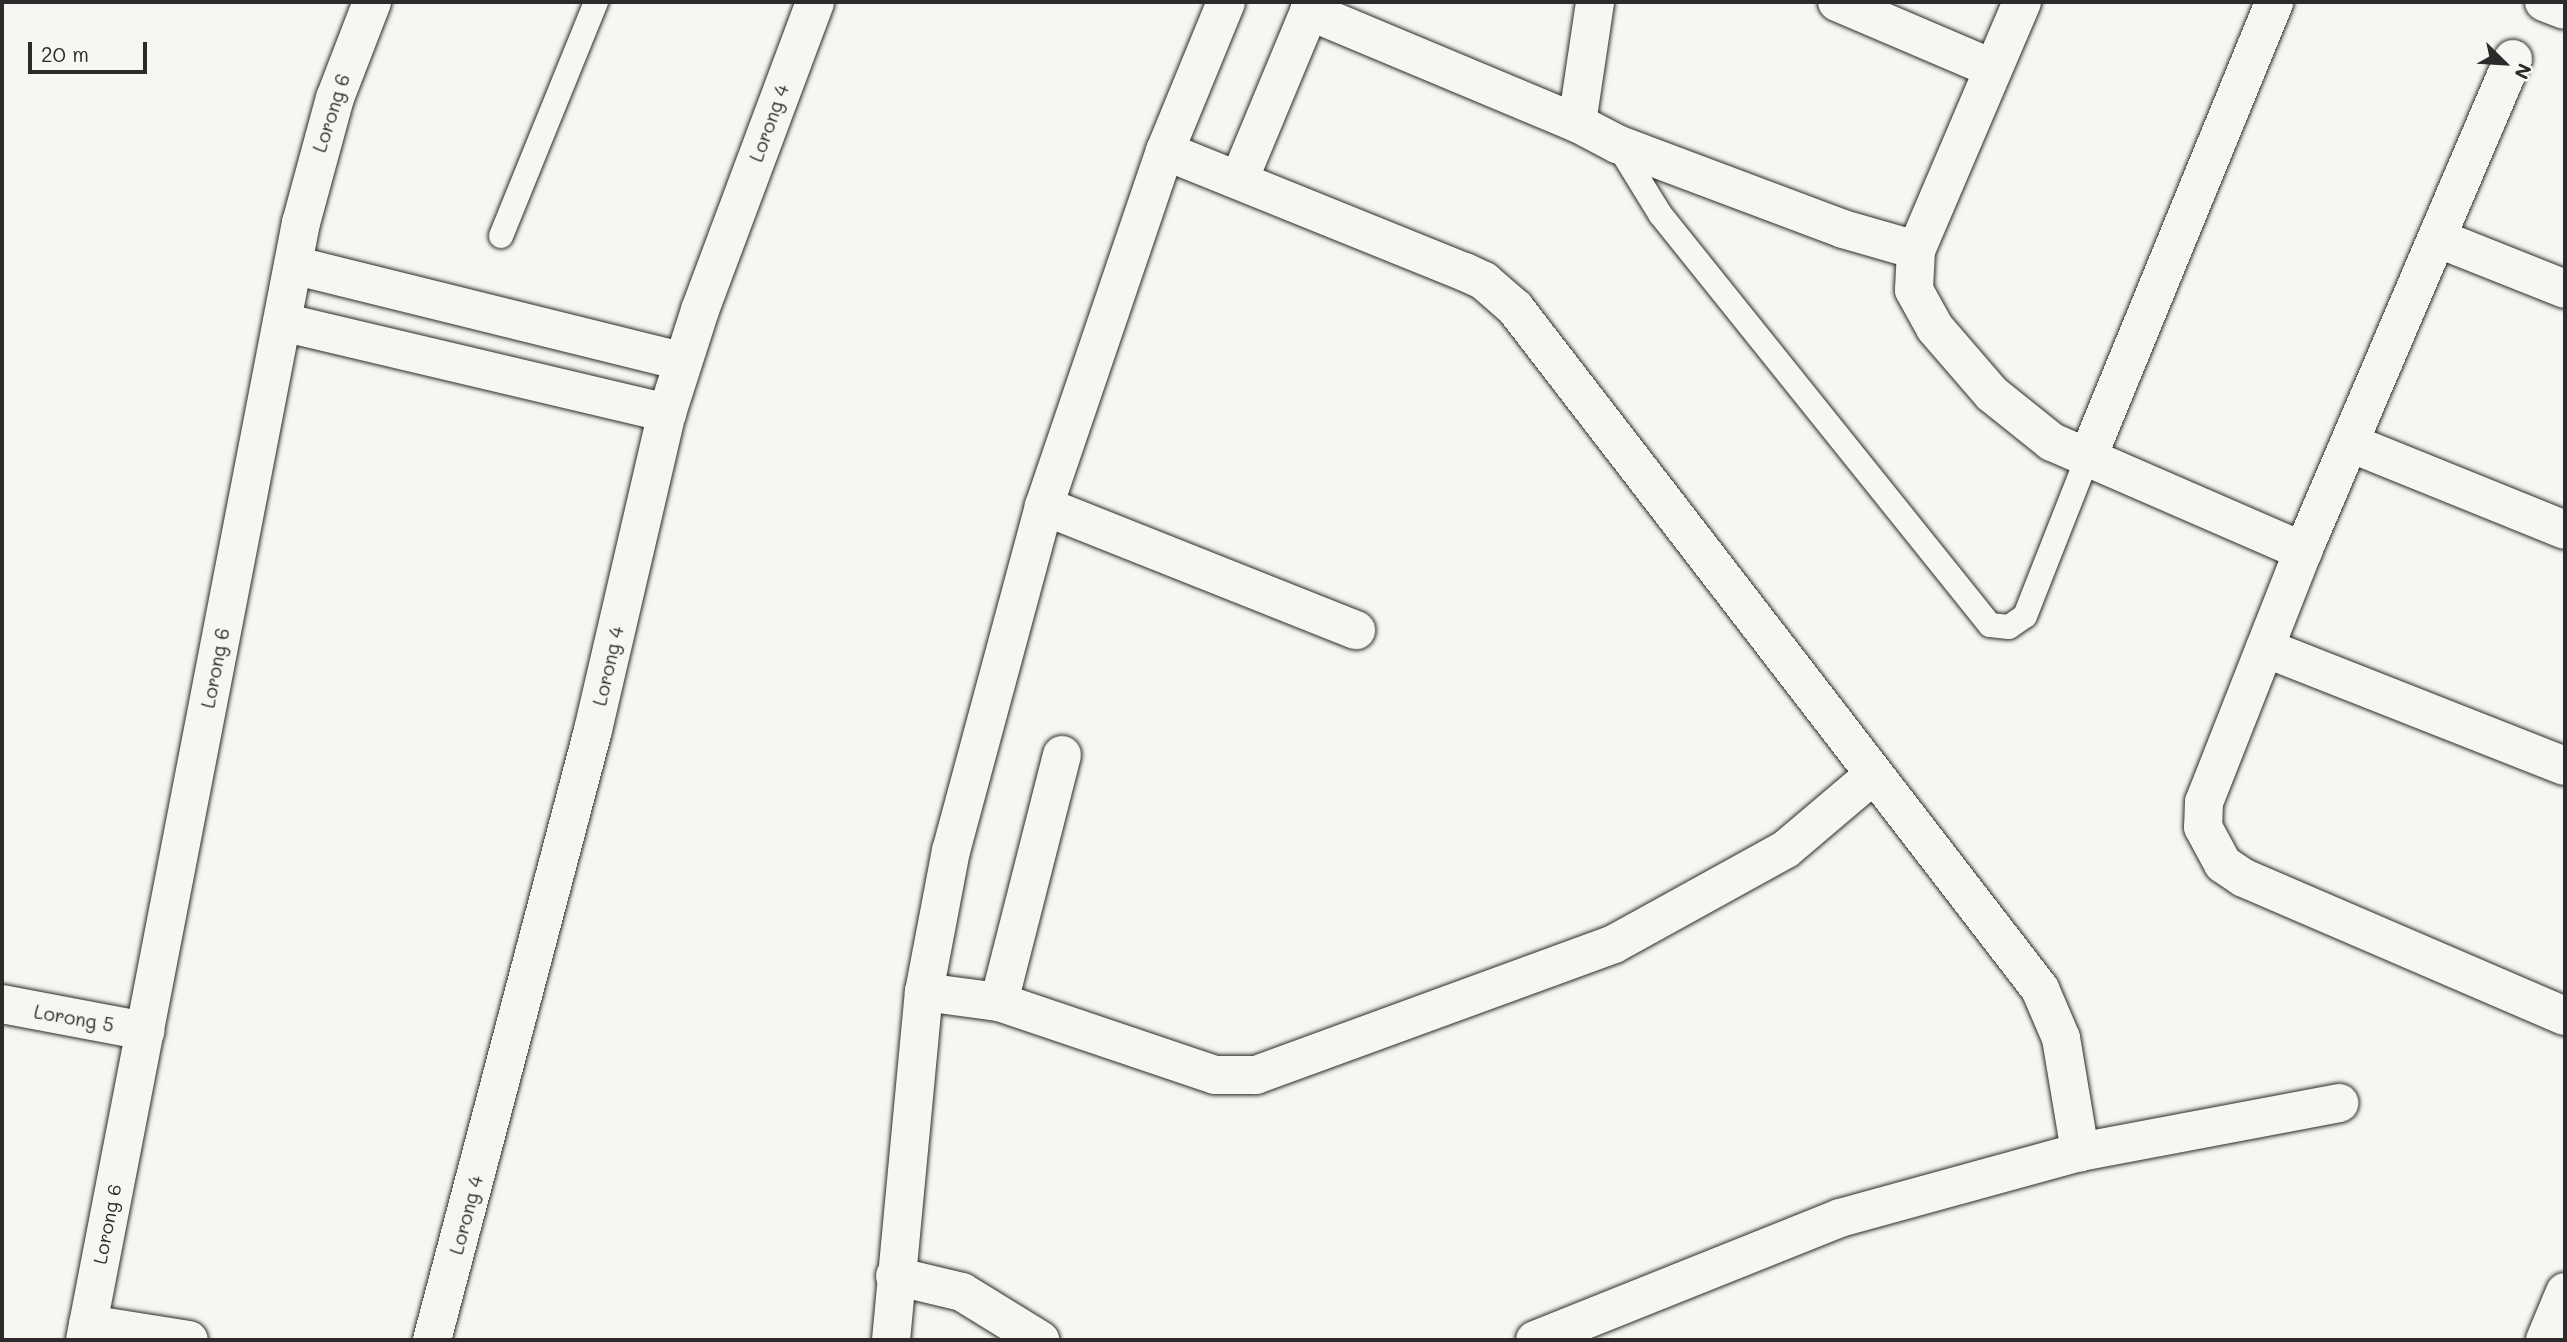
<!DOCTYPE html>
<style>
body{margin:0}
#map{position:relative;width:2567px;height:1342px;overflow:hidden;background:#f6f6f2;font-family:Mali,sans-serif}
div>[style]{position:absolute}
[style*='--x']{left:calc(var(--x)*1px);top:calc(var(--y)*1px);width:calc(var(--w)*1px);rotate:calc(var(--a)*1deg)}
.roads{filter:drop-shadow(0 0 2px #2b2b2b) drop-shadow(0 0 2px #2b2b2b)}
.service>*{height:24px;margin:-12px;padding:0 12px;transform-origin:12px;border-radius:12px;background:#f6f6f2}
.minor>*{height:38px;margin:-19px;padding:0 19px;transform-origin:19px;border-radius:19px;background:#f6f6f2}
.tertiary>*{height:38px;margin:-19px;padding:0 19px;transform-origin:19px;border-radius:19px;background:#f6f6f2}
.secondary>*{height:38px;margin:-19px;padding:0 19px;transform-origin:19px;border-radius:19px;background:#f6f6f2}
span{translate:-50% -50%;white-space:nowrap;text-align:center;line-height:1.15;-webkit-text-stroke:6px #f6f6f2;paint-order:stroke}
.street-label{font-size:19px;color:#2b2b2b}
.frame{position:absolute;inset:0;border:4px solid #2b2b2b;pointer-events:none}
.north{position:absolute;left:2469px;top:28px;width:70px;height:70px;-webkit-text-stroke:5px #f6f6f2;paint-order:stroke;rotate:114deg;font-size:19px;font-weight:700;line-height:28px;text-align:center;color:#2b2b2b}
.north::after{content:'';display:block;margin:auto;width:24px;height:32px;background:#2b2b2b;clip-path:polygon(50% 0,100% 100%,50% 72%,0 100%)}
.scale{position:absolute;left:28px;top:42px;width:119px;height:32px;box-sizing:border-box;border:4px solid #2b2b2b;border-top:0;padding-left:9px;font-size:21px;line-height:24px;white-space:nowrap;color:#2b2b2b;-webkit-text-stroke:5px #f6f6f2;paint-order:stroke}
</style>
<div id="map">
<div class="roads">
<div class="service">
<div style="--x:1617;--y:144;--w:82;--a:58.4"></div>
<div style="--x:1660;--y:214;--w:527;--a:51.24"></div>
<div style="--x:1990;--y:625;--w:19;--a:6"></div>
<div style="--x:2009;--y:627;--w:19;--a:-35"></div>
<div style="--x:2025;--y:616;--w:169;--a:-68.5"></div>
<div style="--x:501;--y:236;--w:253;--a:-67.9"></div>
</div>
<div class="minor">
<div style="--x:1837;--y:2;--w:168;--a:23.1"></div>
<div style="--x:2022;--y:2;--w:270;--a:113.1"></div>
<div style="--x:1916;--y:250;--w:40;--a:92.9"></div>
<div style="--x:1914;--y:290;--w:43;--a:61.1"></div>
<div style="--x:1935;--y:328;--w:87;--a:49.2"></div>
<div style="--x:1992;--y:394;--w:77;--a:38.7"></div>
<div style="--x:2052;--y:442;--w:274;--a:23.5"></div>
<div style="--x:1309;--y:11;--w:290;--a:22.7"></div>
<div style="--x:1577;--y:123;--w:45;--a:27.7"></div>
<div style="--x:1617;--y:144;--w:241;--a:20.6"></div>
<div style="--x:1843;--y:229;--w:76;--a:16"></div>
<div style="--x:2513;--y:59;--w:535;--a:113.11"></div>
<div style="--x:2303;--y:551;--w:270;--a:111.5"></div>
<div style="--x:2204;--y:802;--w:25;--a:92"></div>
<div style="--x:2203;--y:827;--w:42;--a:61.6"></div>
<div style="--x:2223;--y:864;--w:25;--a:34"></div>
<div style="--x:2244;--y:878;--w:349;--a:23.3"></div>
<div style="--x:1577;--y:123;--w:122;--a:-81.5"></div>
<div style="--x:1165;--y:151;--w:323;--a:22"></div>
<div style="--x:1465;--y:272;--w:21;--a:25"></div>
<div style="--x:1484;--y:281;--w:41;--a:41.1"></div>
<div style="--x:1515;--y:308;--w:860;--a:52.37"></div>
<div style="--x:2040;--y:989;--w:53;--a:66.8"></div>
<div style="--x:2061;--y:1038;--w:116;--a:80.5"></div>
<div style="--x:1239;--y:180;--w:193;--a:-67.4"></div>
<div style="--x:2437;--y:238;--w:138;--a:21.7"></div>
<div style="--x:293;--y:265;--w:401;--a:13.9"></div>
<div style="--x:282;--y:322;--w:396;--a:13.3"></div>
<div style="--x:2350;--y:443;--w:232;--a:22"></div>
<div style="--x:2087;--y:459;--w:494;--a:-67.7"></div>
<div style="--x:1044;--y:506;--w:336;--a:21.7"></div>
<div style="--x:2265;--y:648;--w:322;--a:21.5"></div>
<div style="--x:924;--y:992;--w:76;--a:7.6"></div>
<div style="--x:999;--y:1002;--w:228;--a:18.7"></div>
<div style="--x:1215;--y:1075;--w:41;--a:0"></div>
<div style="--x:1256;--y:1075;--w:381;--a:-20.1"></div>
<div style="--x:1614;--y:944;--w:196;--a:-28.9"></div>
<div style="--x:1786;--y:849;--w:113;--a:-40.3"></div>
<div style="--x:999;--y:1002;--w:255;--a:-75.7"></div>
<div style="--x:2;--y:1004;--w:146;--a:10.7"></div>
<div style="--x:895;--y:1276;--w:69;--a:13.4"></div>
<div style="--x:962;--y:1292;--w:92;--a:31.6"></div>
<div style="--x:88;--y:1324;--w:102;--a:9"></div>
<div style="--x:85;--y:1340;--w:1138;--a:-79.06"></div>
<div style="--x:301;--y:223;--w:130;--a:-74.8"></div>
<div style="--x:335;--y:98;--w:103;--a:-68.9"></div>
<div style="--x:432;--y:1340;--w:631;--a:-75.21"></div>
<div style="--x:593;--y:730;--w:326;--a:-76.9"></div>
<div style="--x:667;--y:413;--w:108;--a:-72.2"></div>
<div style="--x:700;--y:310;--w:329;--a:-69.5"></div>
<div style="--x:1535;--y:1340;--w:328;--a:-21.8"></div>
<div style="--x:1840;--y:1218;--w:249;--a:-15.4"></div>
<div style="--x:2080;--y:1152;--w:264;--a:-10.7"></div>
</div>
<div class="tertiary">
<div style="--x:2544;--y:2;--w:22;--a:21"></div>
<div style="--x:891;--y:1340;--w:350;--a:-84.6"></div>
<div style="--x:924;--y:992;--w:144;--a:-79.2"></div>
<div style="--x:951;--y:851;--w:357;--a:-74.9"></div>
<div style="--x:1044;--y:506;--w:375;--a:-71.2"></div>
<div style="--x:1165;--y:151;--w:161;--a:-67.7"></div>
</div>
<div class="secondary">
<div style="--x:2545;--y:1340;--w:52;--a:-67.4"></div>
</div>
</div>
<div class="street-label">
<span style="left:331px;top:113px;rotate:-72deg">Lorong 6</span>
<span style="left:769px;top:123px;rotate:-70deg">Lorong 4</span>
<span style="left:608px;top:666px;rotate:-77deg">Lorong 4</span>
<span style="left:215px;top:668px;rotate:-79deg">Lorong 6</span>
<span style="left:74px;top:1018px;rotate:10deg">Lorong 5</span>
<span style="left:466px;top:1215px;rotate:-75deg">Lorong 4</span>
<span style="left:107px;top:1224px;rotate:-79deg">Lorong 6</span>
</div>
<div class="frame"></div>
<div class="north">N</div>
<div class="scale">20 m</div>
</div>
